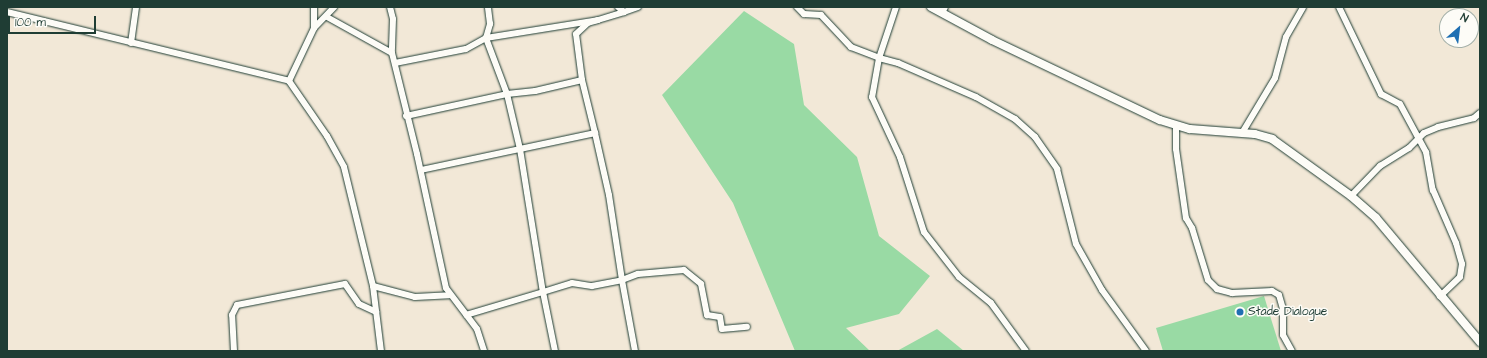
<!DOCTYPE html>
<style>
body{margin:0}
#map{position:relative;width:1487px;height:358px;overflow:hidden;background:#f2e8d7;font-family:"Architects Daughter",sans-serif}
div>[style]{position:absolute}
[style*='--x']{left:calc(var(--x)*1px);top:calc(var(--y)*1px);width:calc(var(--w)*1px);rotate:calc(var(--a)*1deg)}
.green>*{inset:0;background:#99daa4}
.roads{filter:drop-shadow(0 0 1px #1f3d34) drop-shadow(0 0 1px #1f3d34)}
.minor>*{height:6px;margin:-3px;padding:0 3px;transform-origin:3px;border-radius:3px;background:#fdfcf7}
.major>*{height:8px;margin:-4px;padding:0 4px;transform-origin:4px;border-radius:4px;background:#fdfcf7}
.dots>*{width:11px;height:11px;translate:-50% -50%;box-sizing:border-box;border:2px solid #fdfcf7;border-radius:50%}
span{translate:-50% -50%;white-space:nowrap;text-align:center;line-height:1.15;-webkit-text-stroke:3px #fdfcf7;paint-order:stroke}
.poi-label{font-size:12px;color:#1f3d34}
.left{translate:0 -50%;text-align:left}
.frame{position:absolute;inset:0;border:8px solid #1f3d34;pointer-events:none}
.north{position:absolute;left:1439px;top:8px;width:40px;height:40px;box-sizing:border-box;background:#fdfcf7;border:1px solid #a4b0a9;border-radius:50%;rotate:28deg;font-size:11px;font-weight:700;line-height:16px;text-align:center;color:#1f3d34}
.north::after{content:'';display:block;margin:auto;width:14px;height:18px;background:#1f6fb2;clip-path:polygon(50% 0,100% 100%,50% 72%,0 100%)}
.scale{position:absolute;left:8px;top:16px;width:88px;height:18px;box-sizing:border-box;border:2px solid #1f3d34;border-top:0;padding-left:5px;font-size:12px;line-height:14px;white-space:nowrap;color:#1f3d34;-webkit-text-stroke:3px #fdfcf7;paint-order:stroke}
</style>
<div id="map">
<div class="green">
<div style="clip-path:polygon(744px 11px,794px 44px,804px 105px,857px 157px,879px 236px,930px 276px,899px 314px,846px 328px,870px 351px,795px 351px,733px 203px,662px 95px)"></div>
<div style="clip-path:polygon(1264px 296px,1281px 351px,1163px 351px,1156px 328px)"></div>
<div style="clip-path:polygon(937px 329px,964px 351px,897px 351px)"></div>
</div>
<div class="roads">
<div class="minor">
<div style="--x:314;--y:7;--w:21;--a:90"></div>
<div style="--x:390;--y:7;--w:12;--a:76"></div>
<div style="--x:393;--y:19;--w:34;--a:92"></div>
<div style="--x:392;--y:53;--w:104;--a:76.1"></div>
<div style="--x:417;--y:154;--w:137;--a:77.8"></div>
<div style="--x:446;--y:288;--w:51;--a:52.9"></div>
<div style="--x:477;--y:329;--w:23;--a:72"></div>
<div style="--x:618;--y:7;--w:8;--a:40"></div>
<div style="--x:624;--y:12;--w:15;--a:-20"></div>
<div style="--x:797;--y:7;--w:10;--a:45"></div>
<div style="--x:804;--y:14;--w:17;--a:3"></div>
<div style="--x:821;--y:15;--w:44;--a:46.8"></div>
<div style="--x:851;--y:47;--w:30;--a:21"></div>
<div style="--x:879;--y:58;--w:40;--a:100"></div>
<div style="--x:872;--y:97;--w:66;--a:65"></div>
<div style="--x:900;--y:157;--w:79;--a:72.3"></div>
<div style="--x:924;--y:232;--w:57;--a:52.1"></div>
<div style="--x:959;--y:277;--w:41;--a:39.1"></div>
<div style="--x:991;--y:303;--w:59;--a:53.9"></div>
<div style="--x:896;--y:7;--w:54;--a:108.4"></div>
<div style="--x:879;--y:58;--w:20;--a:15"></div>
<div style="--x:898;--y:63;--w:85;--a:23.6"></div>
<div style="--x:976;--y:97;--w:45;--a:29.4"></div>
<div style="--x:1015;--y:119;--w:27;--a:42"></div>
<div style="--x:1035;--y:137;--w:39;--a:55"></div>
<div style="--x:1057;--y:169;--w:77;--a:75.8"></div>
<div style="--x:1076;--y:244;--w:53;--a:60.5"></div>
<div style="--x:1102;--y:290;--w:75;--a:54.2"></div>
<div style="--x:1339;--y:7;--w:97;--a:64.2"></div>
<div style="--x:1381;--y:94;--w:21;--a:28"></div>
<div style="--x:1400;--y:104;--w:55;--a:61.6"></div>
<div style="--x:1426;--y:152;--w:39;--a:80"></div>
<div style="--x:1433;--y:190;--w:58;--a:66.5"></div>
<div style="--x:1456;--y:243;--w:22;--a:74"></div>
<div style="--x:1462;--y:264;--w:13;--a:99"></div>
<div style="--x:1460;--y:277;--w:28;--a:136"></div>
<div style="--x:7;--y:12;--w:290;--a:13.7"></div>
<div style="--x:289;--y:81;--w:67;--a:55.4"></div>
<div style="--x:327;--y:136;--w:35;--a:61"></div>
<div style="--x:344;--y:167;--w:122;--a:76.3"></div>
<div style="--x:373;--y:286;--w:65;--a:83"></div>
<div style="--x:942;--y:13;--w:7;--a:-63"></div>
<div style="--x:327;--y:17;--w:74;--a:29"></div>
<div style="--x:131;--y:43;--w:36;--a:-82"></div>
<div style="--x:395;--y:63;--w:72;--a:-11.2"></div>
<div style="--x:466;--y:49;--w:23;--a:-29"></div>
<div style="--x:486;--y:38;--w:15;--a:-74"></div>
<div style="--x:490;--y:24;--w:17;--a:-97"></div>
<div style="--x:582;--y:80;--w:48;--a:166.8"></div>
<div style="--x:535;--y:91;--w:28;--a:174"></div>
<div style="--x:507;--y:94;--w:60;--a:-110.6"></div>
<div style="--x:486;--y:38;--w:113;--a:-9.1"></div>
<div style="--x:598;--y:20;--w:27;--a:-17"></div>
<div style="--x:289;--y:81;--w:59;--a:-64.7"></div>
<div style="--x:314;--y:28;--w:29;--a:-46"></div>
<div style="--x:406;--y:116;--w:103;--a:-12.3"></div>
<div style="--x:507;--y:94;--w:57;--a:76.7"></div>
<div style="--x:520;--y:149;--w:77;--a:-12"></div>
<div style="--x:595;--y:133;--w:55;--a:-103.8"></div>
<div style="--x:582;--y:80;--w:46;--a:-97.4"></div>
<div style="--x:576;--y:34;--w:16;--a:-43"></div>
<div style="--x:588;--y:23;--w:10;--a:-17"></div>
<div style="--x:1176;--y:125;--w:24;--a:90"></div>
<div style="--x:1176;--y:149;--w:70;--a:81.8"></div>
<div style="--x:1186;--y:218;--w:12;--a:59"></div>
<div style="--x:1192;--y:228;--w:54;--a:72.9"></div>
<div style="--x:1208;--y:280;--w:13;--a:45"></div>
<div style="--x:1217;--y:289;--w:16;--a:15"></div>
<div style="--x:1232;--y:293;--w:40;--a:-2.9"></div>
<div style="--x:1272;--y:291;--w:8;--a:30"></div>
<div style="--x:1279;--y:295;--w:15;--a:74"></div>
<div style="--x:1283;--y:309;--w:26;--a:90"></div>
<div style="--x:1283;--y:335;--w:18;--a:61"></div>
<div style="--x:1242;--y:133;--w:64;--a:-59"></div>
<div style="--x:1275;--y:78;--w:42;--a:-75"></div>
<div style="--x:1286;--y:37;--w:34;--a:-60"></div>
<div style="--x:421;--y:170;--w:101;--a:-12"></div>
<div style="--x:520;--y:149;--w:145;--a:80.9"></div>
<div style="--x:543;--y:292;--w:80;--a:163.4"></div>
<div style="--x:1351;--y:196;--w:42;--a:-46"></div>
<div style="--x:1380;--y:166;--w:34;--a:-32"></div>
<div style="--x:1409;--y:148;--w:21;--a:-45"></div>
<div style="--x:1424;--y:133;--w:15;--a:-23"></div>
<div style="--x:1438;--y:127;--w:37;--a:-14"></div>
<div style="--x:1474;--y:118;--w:8;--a:-40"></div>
<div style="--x:373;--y:286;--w:43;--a:14.7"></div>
<div style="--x:415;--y:297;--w:34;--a:-3"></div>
<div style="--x:234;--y:351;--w:36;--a:-93"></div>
<div style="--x:232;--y:315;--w:11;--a:-63"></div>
<div style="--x:237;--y:305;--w:110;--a:-11"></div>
<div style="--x:345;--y:284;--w:24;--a:55"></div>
<div style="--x:359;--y:304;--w:19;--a:25"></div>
<div style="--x:555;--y:351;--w:60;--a:-101.5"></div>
<div style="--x:543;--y:292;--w:30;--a:-17"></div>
<div style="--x:572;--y:283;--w:20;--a:9"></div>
<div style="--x:592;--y:286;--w:31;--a:-11"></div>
<div style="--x:622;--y:280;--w:86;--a:-98.7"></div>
<div style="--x:609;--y:195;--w:64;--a:-102.7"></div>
<div style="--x:635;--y:351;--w:72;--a:-100.4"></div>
<div style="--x:622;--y:280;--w:17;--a:-21"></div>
<div style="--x:638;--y:274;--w:46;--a:-5"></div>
<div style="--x:684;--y:270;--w:22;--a:39"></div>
<div style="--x:701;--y:284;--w:32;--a:79"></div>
<div style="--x:707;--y:315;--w:13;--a:9"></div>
<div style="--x:720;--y:317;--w:12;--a:81"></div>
<div style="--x:722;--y:329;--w:25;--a:-5"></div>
</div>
<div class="major">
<div style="--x:931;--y:7;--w:69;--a:28.4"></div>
<div style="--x:992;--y:40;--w:186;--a:25.5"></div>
<div style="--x:1160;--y:120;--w:31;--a:17"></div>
<div style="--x:1190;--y:129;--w:65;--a:4.4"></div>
<div style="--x:1255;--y:134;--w:18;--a:16"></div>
<div style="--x:1272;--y:139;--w:97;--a:35.8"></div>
<div style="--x:1351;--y:196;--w:33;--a:41"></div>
<div style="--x:1376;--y:218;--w:162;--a:50"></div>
</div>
</div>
<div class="dots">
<div style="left:1240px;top:312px;background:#1f6fb2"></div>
</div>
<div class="poi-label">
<span class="left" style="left:1248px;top:312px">Stade Dialogue</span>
</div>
<div class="frame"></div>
<div class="north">N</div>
<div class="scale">100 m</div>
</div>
